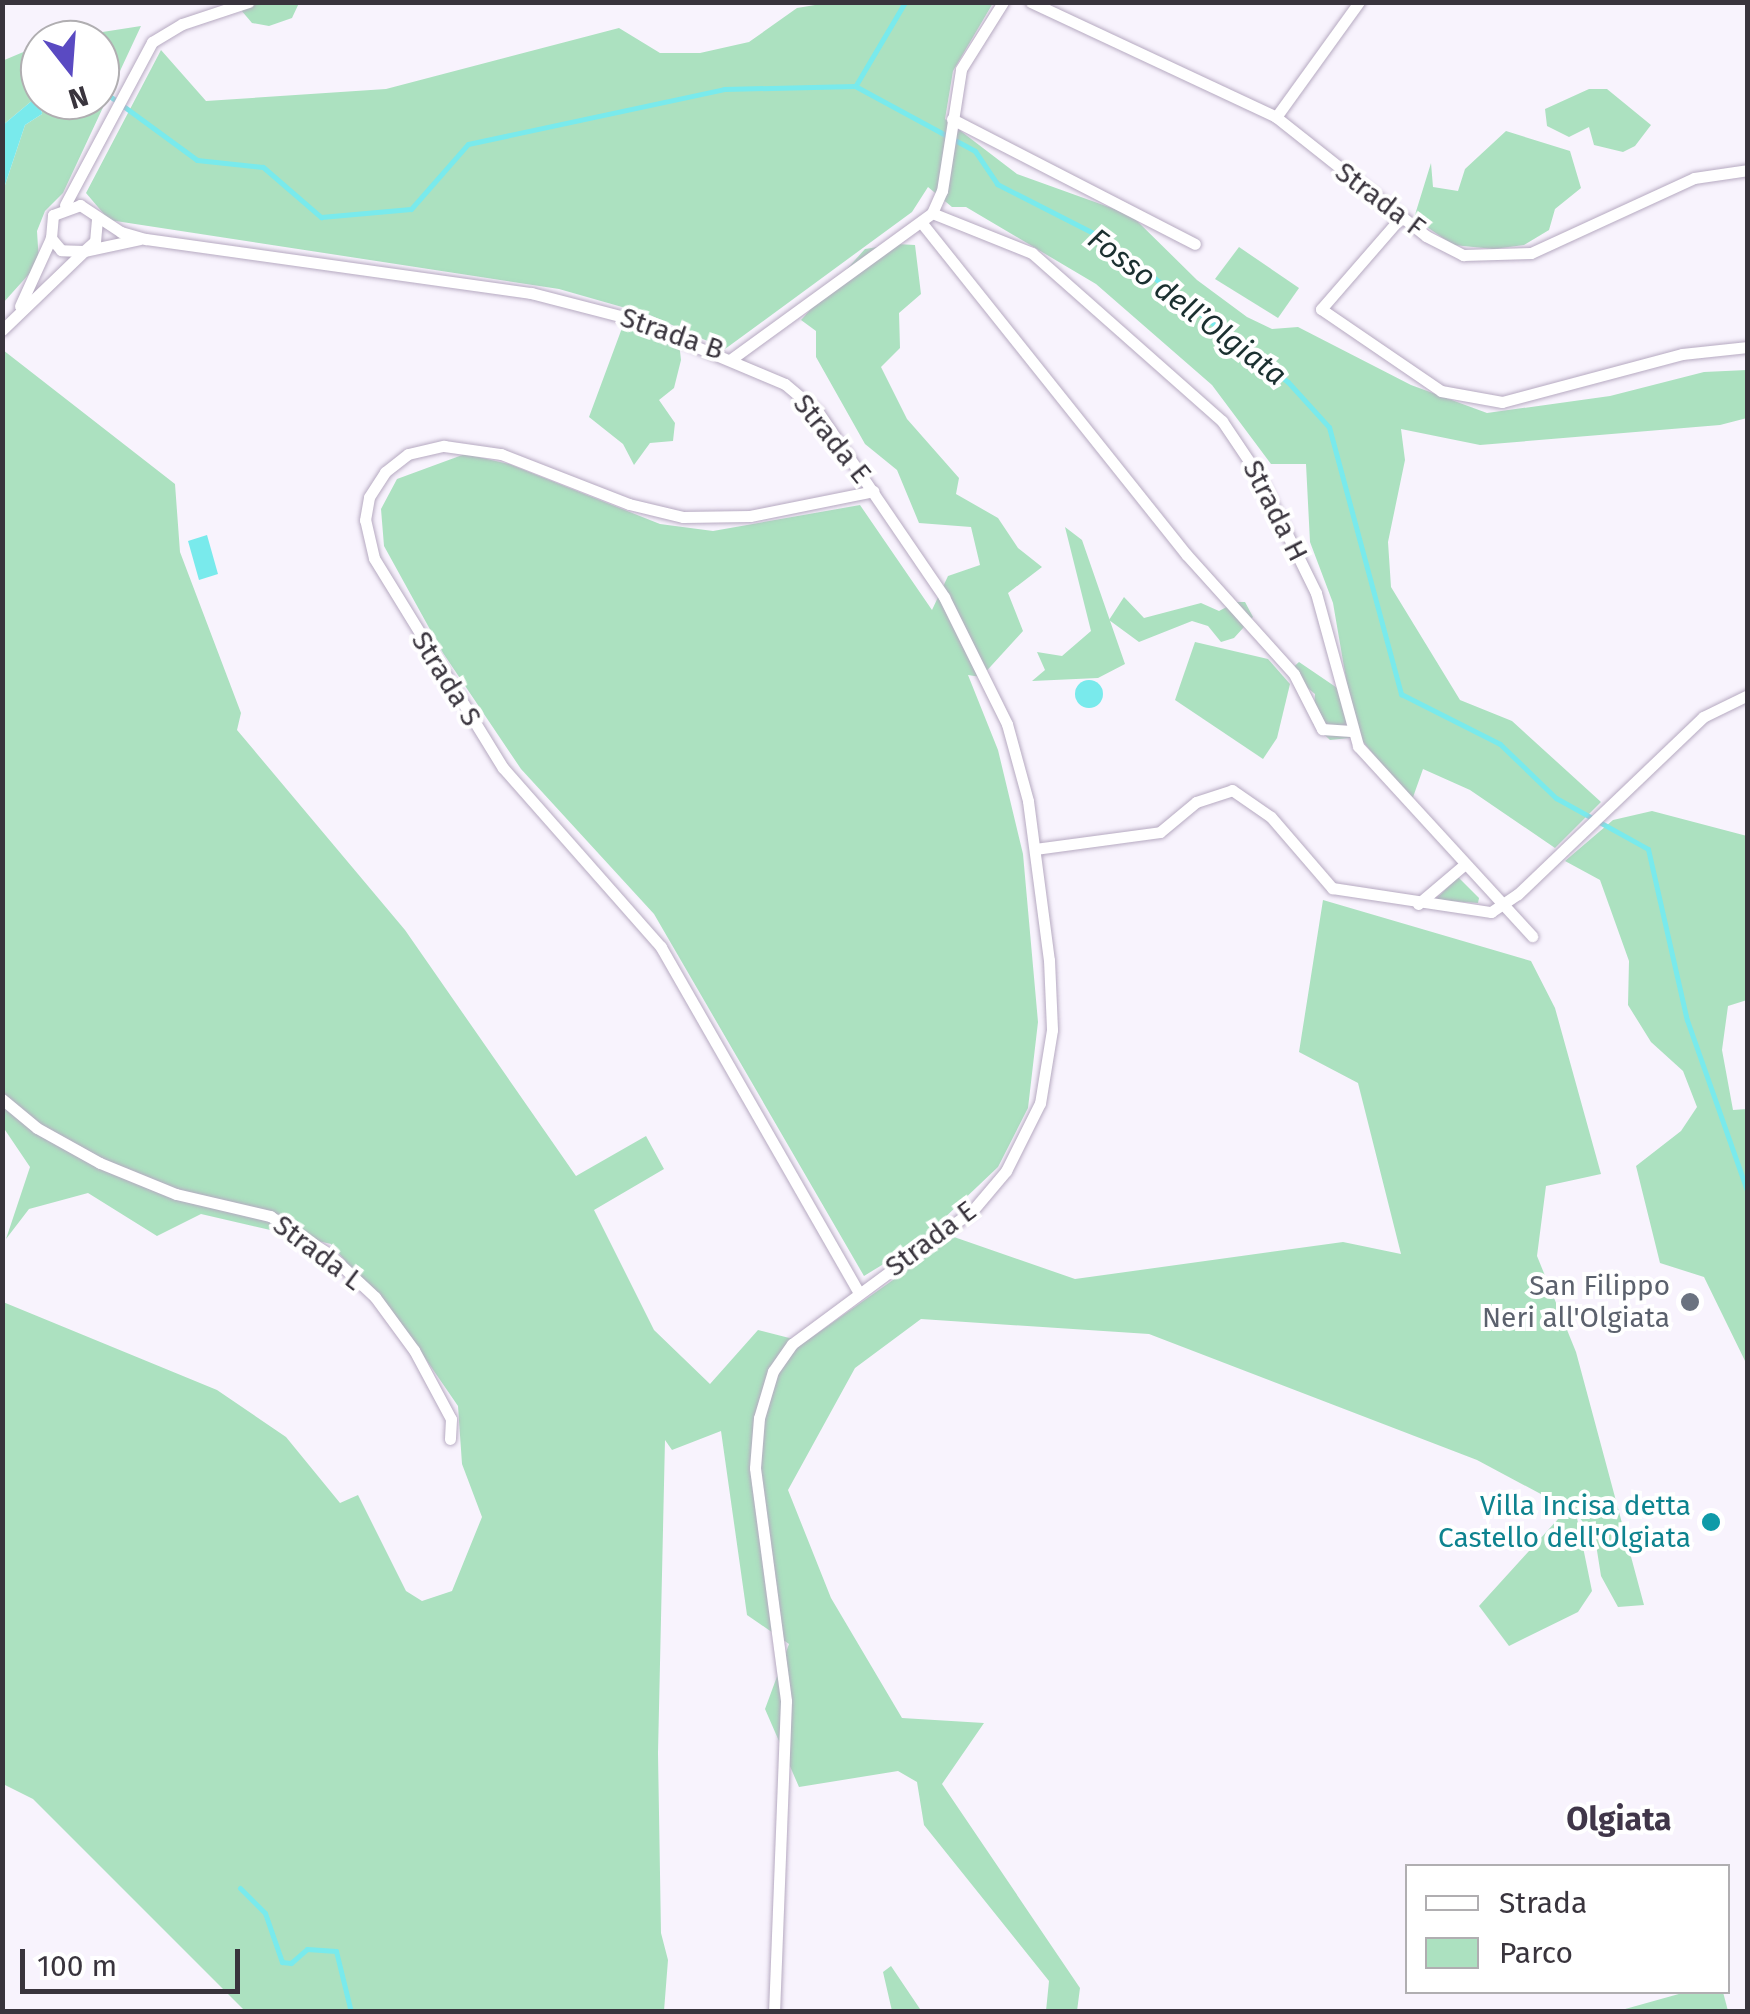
<!DOCTYPE html>
<meta charset="utf-8">
<style>
body{margin:0}
#map{position:relative;width:1750px;height:2014px;overflow:hidden;background:#f8f3fd;font-family:"Fira Sans",sans-serif}
div>[style]{position:absolute}
[style*='--x']{left:calc(var(--x)*1px);top:calc(var(--y)*1px);width:calc(var(--w)*1px);rotate:calc(var(--a)*1deg)}
.green>*{inset:0;background:#ace1c0}
.water>*{inset:0;background:#79eaec}
.round{border-radius:50%}
.stream>*{height:5px;margin:-2.5px;padding:0 2.5px;transform-origin:2.5px;border-radius:2.5px;background:#79eaec}
.roads{filter:drop-shadow(0 0 2px #b6aac1) drop-shadow(0 0 2px #b6aac1)}
.minor>*{height:11px;margin:-5.5px;padding:0 5.5px;transform-origin:5.5px;border-radius:5.5px;background:#fff}
.dots>*{width:28px;height:28px;translate:-50% -50%;box-sizing:border-box;border:5px solid #fff;border-radius:50%}
span{translate:-50% -50%;white-space:nowrap;text-align:center;line-height:1.15;-webkit-text-stroke:8px #fff;paint-order:stroke}
.street-label{font-size:28px;color:#39343d}
.worship-label{font-size:28px;color:#5b616d}
.right{translate:-100% -50%;text-align:right}
.culture-label{font-size:28px;color:#0d838f}
.water-label{font-size:30px;color:#1b3030;font-style:italic}
.quarter-label{font-size:32px;color:#403649;font-weight:700}
.frame{position:absolute;inset:0;border:5px solid #39343d;pointer-events:none}
.legend{position:absolute;left:1405px;top:1864px;width:325px;height:130px;box-sizing:border-box;background:#fff;border:2px solid #b0aeb1;margin:0;padding:12px 18px;list-style:none;font-size:30px;color:#39343d}
.legend li{display:flex;align-items:center;gap:20px;height:50px}
.legend b{width:50px;border:2px solid #b0aeb1}
.north{position:absolute;left:20px;top:20px;width:100px;height:100px;box-sizing:border-box;background:#fff;border:2px solid #b0aeb1;border-radius:50%;rotate:163deg;font-size:28px;font-weight:700;line-height:40px;text-align:center;color:#39343d}
.north::after{content:'';display:block;margin:auto;width:35px;height:45px;background:#5a4ac2;clip-path:polygon(50% 0,100% 100%,50% 72%,0 100%)}
.scale{position:absolute;left:20px;top:1949px;width:220px;height:45px;box-sizing:border-box;border:5px solid #39343d;border-top:0;padding-left:12px;font-size:30px;line-height:35px;white-space:nowrap;color:#39343d;-webkit-text-stroke:8px #fff;paint-order:stroke}
</style>
<div id="map">
<div class="green">
<div style="clip-path:polygon(235px 3px,299px 3px,292px 18px,269px 26px,252px 23px)"></div>
<div style="clip-path:polygon(827px 3px,993px 3px,953px 71px,945px 119px,1017px 174px,1131px 215px,1197px 280px,1247px 317px,1272px 329px,1298px 327px,1411px 385px,1487px 413px,1610px 396px,1704px 372px,1747px 370px,1747px 418px,1720px 425px,1480px 445px,1401px 429px,1405px 460px,1388px 542px,1391px 587px,1460px 700px,1512px 721px,1601px 802px,1555px 848px,1470px 790px,1423px 769px,1412px 800px,1359px 737px,1330px 740px,1313px 724px,1315px 694px,1288px 672px,1299px 662px,1349px 696px,1333px 603px,1310px 542px,1306px 464px,1271px 464px,1212px 385px,1096px 284px,966px 207px,952px 207px,928px 187px,912px 212px,725px 349px,650px 315px,559px 289px,109px 220px,86px 193px,161px 50px,206px 101px,386px 89px,619px 28px,660px 53px,700px 53px,749px 42px,797px 8px)"></div>
<div style="clip-path:polygon(141px 26px,63px 193px,45px 211px,37px 231px,39px 263px,3px 303px,3px 191px,25px 125px,42px 114px,42px 100px,100px 100px,100px 40px,51px 40px)"></div>
<div style="clip-path:polygon(40px 45px,40px 94px,3px 125px,2px 61px)"></div>
<div style="clip-path:polygon(1589px 89px,1607px 89px,1651px 125px,1635px 146px,1623px 152px,1594px 145px,1589px 127px,1569px 137px,1547px 126px,1545px 109px)"></div>
<div style="clip-path:polygon(1506px 131px,1570px 151px,1581px 188px,1555px 209px,1549px 230px,1524px 245px,1494px 249px,1453px 245px,1414px 218px,1431px 163px,1433px 187px,1458px 191px,1465px 169px)"></div>
<div style="clip-path:polygon(897px 244px,915px 245px,921px 294px,899px 313px,900px 348px,881px 367px,907px 419px,959px 478px,956px 494px,998px 518px,1018px 548px,1042px 567px,1008px 593px,1023px 631px,981px 677px,968px 675px,998px 750px,1023px 854px,1038px 1022px,1028px 1108px,998px 1167px,918px 1243px,864px 1276px,654px 914px,521px 769px,443px 653px,384px 546px,381px 509px,397px 479px,465px 454px,509px 464px,660px 524px,713px 531px,860px 505px,932px 610px,948px 576px,980px 565px,971px 527px,919px 523px,897px 470px,865px 444px,816px 357px,816px 331px,801px 320px,865px 249px)"></div>
<div style="clip-path:polygon(1239px 247px,1299px 288px,1278px 318px,1215px 279px)"></div>
<div style="clip-path:polygon(622px 328px,679px 342px,681px 360px,674px 388px,659px 400px,675px 423px,673px 441px,650px 443px,634px 465px,623px 444px,589px 417px)"></div>
<div style="clip-path:polygon(3px 350px,175px 484px,180px 552px,241px 713px,237px 730px,405px 930px,576px 1176px,646px 1136px,664px 1169px,594px 1210px,654px 1330px,710px 1384px,758px 1330px,805px 1342px,954px 1237px,1075px 1279px,1343px 1242px,1401px 1254px,1358px 1083px,1299px 1052px,1323px 900px,1531px 961px,1555px 1008px,1601px 1174px,1546px 1186px,1537px 1256px,1576px 1352px,1644px 1605px,1618px 1607px,1601px 1576px,1595px 1538px,1576px 1513px,1592px 1591px,1578px 1612px,1509px 1646px,1479px 1606px,1559px 1518px,1570px 1516px,1567px 1508px,1477px 1460px,1149px 1334px,921px 1319px,855px 1368px,788px 1490px,831px 1598px,902px 1718px,984px 1723px,942px 1784px,1080px 1988px,1077px 2011px,1046px 2011px,1049px 1981px,924px 1825px,917px 1782px,898px 1771px,799px 1787px,765px 1709px,789px 1644px,747px 1615px,721px 1431px,672px 1450px,665px 1440px,658px 1753px,661px 1933px,668px 1960px,664px 2011px,245px 2011px,33px 1799px,3px 1784px,3px 1302px,217px 1390px,286px 1437px,340px 1503px,358px 1495px,406px 1591px,422px 1601px,452px 1591px,482px 1517px,462px 1464px,458px 1406px,416px 1345px,331px 1244px,201px 1214px,157px 1236px,88px 1193px,29px 1209px,6px 1239px,30px 1167px,3px 1127px)"></div>
<div style="clip-path:polygon(1065px 527px,1082px 540px,1125px 664px,1098px 678px,1032px 681px,1045px 670px,1037px 652px,1062px 656px,1091px 631px)"></div>
<div style="clip-path:polygon(1124px 597px,1144px 618px,1201px 603px,1219px 611px,1236px 602px,1245px 602px,1253px 617px,1234px 638px,1221px 642px,1208px 626px,1192px 621px,1139px 642px,1109px 620px)"></div>
<div style="clip-path:polygon(1195px 642px,1268px 659px,1290px 684px,1277px 738px,1263px 759px,1175px 700px)"></div>
<div style="clip-path:polygon(1652px 811px,1747px 836px,1747px 1000px,1728px 1006px,1722px 1050px,1733px 1110px,1747px 1109px,1747px 1365px,1704px 1277px,1660px 1263px,1636px 1166px,1681px 1131px,1697px 1107px,1683px 1071px,1651px 1042px,1628px 1005px,1629px 961px,1600px 880px,1565px 861px,1613px 820px)"></div>
<div style="clip-path:polygon(1458px 877px,1479px 898px,1478px 903px,1435px 900px)"></div>
<div style="clip-path:polygon(891px 1966px,920px 2009px,922px 2011px,892px 2011px,883px 1972px)"></div>
<div style="clip-path:polygon(1686px 1992px,1723px 1992px,1728px 2011px,1618px 2011px)"></div>
</div>
<div class="water">
<div style="clip-path:polygon(40px 94px,42px 114px,25px 125px,3px 191px,3px 125px)"></div>
<div style="clip-path:polygon(207px 535px,218px 574px,199px 580px,188px 541px)"></div>
<div class="round" style="left:1075px;top:680px;width:28px;height:28px"></div>
</div>
<div class="stream">
<div style="--x:856;--y:85;--w:96;--a:-59.4"></div>
<div style="--x:100;--y:89;--w:120;--a:36.2"></div>
<div style="--x:197;--y:160;--w:66;--a:6.1"></div>
<div style="--x:263;--y:167;--w:77;--a:40.8"></div>
<div style="--x:321;--y:217;--w:90;--a:-5.1"></div>
<div style="--x:411;--y:209;--w:86;--a:-48.8"></div>
<div style="--x:468;--y:144;--w:262;--a:-12.1"></div>
<div style="--x:724;--y:89;--w:131;--a:-1.3"></div>
<div style="--x:855;--y:86;--w:136;--a:28.4"></div>
<div style="--x:975;--y:151;--w:40;--a:56"></div>
<div style="--x:997;--y:184;--w:119;--a:27"></div>
<div style="--x:1103;--y:238;--w:234;--a:37.9"></div>
<div style="--x:1288;--y:382;--w:61;--a:47.7"></div>
<div style="--x:1329;--y:427;--w:277;--a:74.9"></div>
<div style="--x:1401;--y:694;--w:111;--a:26.8"></div>
<div style="--x:1500;--y:744;--w:78;--a:44"></div>
<div style="--x:1556;--y:798;--w:105;--a:29"></div>
<div style="--x:1648;--y:849;--w:175;--a:77.2"></div>
<div style="--x:1687;--y:1020;--w:183;--a:70.6"></div>
<div style="--x:240;--y:1888;--w:35;--a:45"></div>
<div style="--x:265;--y:1913;--w:52;--a:70.9"></div>
<div style="--x:282;--y:1962;--w:9;--a:6"></div>
<div style="--x:291;--y:1963;--w:21;--a:-41"></div>
<div style="--x:307;--y:1949;--w:29;--a:4"></div>
<div style="--x:336;--y:1951;--w:63;--a:76.2"></div>
</div>
<div class="roads">
<div class="minor">
<div style="--x:1031;--y:2;--w:271;--a:25.1"></div>
<div style="--x:1276;--y:117;--w:191;--a:38.4"></div>
<div style="--x:1426;--y:236;--w:42;--a:27.2"></div>
<div style="--x:1463;--y:255;--w:68;--a:-1.7"></div>
<div style="--x:1531;--y:253;--w:179;--a:-24.7"></div>
<div style="--x:1694;--y:178;--w:55;--a:-8.4"></div>
<div style="--x:1276;--y:117;--w:142;--a:-54.2"></div>
<div style="--x:952;--y:119;--w:273;--a:27.2"></div>
<div style="--x:65;--y:205;--w:185;--a:-61.9"></div>
<div style="--x:152;--y:42;--w:35;--a:-31"></div>
<div style="--x:182;--y:24;--w:70;--a:-18.4"></div>
<div style="--x:932;--y:213;--w:108;--a:21.8"></div>
<div style="--x:1032;--y:253;--w:254;--a:41.5"></div>
<div style="--x:1222;--y:421;--w:63;--a:56.1"></div>
<div style="--x:1257;--y:473;--w:134;--a:63.8"></div>
<div style="--x:1316;--y:593;--w:159;--a:74.6"></div>
<div style="--x:1358;--y:746;--w:258;--a:47.5"></div>
<div style="--x:1401;--y:217;--w:122;--a:131"></div>
<div style="--x:1321;--y:309;--w:145;--a:34.3"></div>
<div style="--x:1441;--y:391;--w:62;--a:10.2"></div>
<div style="--x:1502;--y:402;--w:186;--a:-14.9"></div>
<div style="--x:1682;--y:354;--w:66;--a:-6.1"></div>
<div style="--x:97;--y:219;--w:22;--a:95"></div>
<div style="--x:95;--y:241;--w:15;--a:138"></div>
<div style="--x:84;--y:251;--w:23;--a:-178"></div>
<div style="--x:61;--y:250;--w:16;--a:-130"></div>
<div style="--x:51;--y:238;--w:23;--a:-85"></div>
<div style="--x:53;--y:215;--w:29;--a:-20"></div>
<div style="--x:80;--y:205;--w:49;--a:33.4"></div>
<div style="--x:121;--y:232;--w:26;--a:16"></div>
<div style="--x:146;--y:239;--w:389;--a:8"></div>
<div style="--x:531;--y:293;--w:100;--a:14.5"></div>
<div style="--x:628;--y:318;--w:170;--a:22.8"></div>
<div style="--x:785;--y:384;--w:43;--a:40.3"></div>
<div style="--x:818;--y:412;--w:224;--a:55.7"></div>
<div style="--x:944;--y:597;--w:142;--a:63.6"></div>
<div style="--x:1007;--y:724;--w:80;--a:74.7"></div>
<div style="--x:1028;--y:801;--w:160;--a:82.5"></div>
<div style="--x:1049;--y:960;--w:70;--a:87.5"></div>
<div style="--x:1052;--y:1030;--w:74;--a:99.3"></div>
<div style="--x:1040;--y:1103;--w:76;--a:116.6"></div>
<div style="--x:1006;--y:1171;--w:51;--a:130.2"></div>
<div style="--x:973;--y:1210;--w:225;--a:143.5"></div>
<div style="--x:792;--y:1344;--w:33;--a:125"></div>
<div style="--x:773;--y:1371;--w:49;--a:106.6"></div>
<div style="--x:759;--y:1418;--w:50;--a:94.6"></div>
<div style="--x:755;--y:1468;--w:235;--a:82.4"></div>
<div style="--x:786;--y:1701;--w:311;--a:92.2"></div>
<div style="--x:921;--y:222;--w:425;--a:51.4"></div>
<div style="--x:1186;--y:554;--w:161;--a:48"></div>
<div style="--x:1294;--y:674;--w:62;--a:63"></div>
<div style="--x:1322;--y:729;--w:29;--a:4"></div>
<div style="--x:20;--y:306;--w:75;--a:-65.5"></div>
<div style="--x:2;--y:330;--w:114;--a:-43.9"></div>
<div style="--x:84;--y:251;--w:57;--a:-12.1"></div>
<div style="--x:730;--y:360;--w:250;--a:-36"></div>
<div style="--x:932;--y:213;--w:24;--a:-66"></div>
<div style="--x:942;--y:191;--w:123;--a:-81.1"></div>
<div style="--x:961;--y:69;--w:79;--a:-57.9"></div>
<div style="--x:1035;--y:849;--w:126;--a:-7.7"></div>
<div style="--x:1160;--y:832;--w:47;--a:-39.8"></div>
<div style="--x:1196;--y:802;--w:38;--a:-18"></div>
<div style="--x:1232;--y:790;--w:47;--a:34.7"></div>
<div style="--x:1271;--y:817;--w:94;--a:49.3"></div>
<div style="--x:1332;--y:888;--w:161;--a:8.6"></div>
<div style="--x:1491;--y:912;--w:32;--a:-34"></div>
<div style="--x:1518;--y:894;--w:256;--a:-43.7"></div>
<div style="--x:1703;--y:717;--w:50;--a:-26.1"></div>
<div style="--x:1418;--y:904;--w:62;--a:-40.4"></div>
<div style="--x:2;--y:1099;--w:45;--a:39.6"></div>
<div style="--x:37;--y:1128;--w:72;--a:29.1"></div>
<div style="--x:100;--y:1163;--w:82;--a:22.2"></div>
<div style="--x:176;--y:1194;--w:97;--a:13.2"></div>
<div style="--x:270;--y:1216;--w:70;--a:32.8"></div>
<div style="--x:329;--y:1254;--w:63;--a:43.1"></div>
<div style="--x:375;--y:1297;--w:66;--a:53.7"></div>
<div style="--x:414;--y:1350;--w:78;--a:61.8"></div>
<div style="--x:451;--y:1419;--w:20;--a:93"></div>
<div style="--x:859;--y:1293;--w:399;--a:-119.8"></div>
<div style="--x:661;--y:947;--w:239;--a:-131.4"></div>
<div style="--x:503;--y:768;--w:246;--a:-121.6"></div>
<div style="--x:374;--y:558;--w:39;--a:-103"></div>
<div style="--x:365;--y:520;--w:23;--a:-80"></div>
<div style="--x:369;--y:497;--w:30;--a:-57"></div>
<div style="--x:385;--y:472;--w:29;--a:-38"></div>
<div style="--x:408;--y:454;--w:37;--a:-13"></div>
<div style="--x:444;--y:446;--w:58;--a:8"></div>
<div style="--x:501;--y:454;--w:137;--a:21.3"></div>
<div style="--x:629;--y:504;--w:56;--a:13.5"></div>
<div style="--x:683;--y:517;--w:67;--a:-0.9"></div>
<div style="--x:750;--y:516;--w:126;--a:-11.4"></div>
</div>
</div>
<div class="dots">
<div style="left:1690px;top:1302px;background:#6b7280"></div>
<div style="left:1711px;top:1522px;background:#0f9aa8"></div>
</div>
<div class="street-label">
<span style="left:1380px;top:200px;rotate:37deg">Strada F</span>
<span style="left:672px;top:334px;rotate:19deg">Strada B</span>
<span style="left:832px;top:439px;rotate:51deg">Strada E</span>
<span style="left:1275px;top:511px;rotate:63deg">Strada H</span>
<span style="left:446px;top:679px;rotate:58deg">Strada S</span>
<span style="left:931px;top:1239px;rotate:-37deg">Strada E</span>
<span style="left:318px;top:1253px;rotate:37deg">Strada L</span>
</div>
<div class="worship-label">
<span class="right" style="left:1670px;top:1302px">San Filippo<br>Neri all'Olgiata</span>
</div>
<div class="culture-label">
<span class="right" style="left:1691px;top:1522px">Villa Incisa detta<br>Castello dell'Olgiata</span>
</div>
<div class="water-label">
<span style="left:1187px;top:307px;rotate:37deg">Fosso dell’Olgiata</span>
</div>
<div class="quarter-label">
<span style="left:1619px;top:1819px">Olgiata</span>
</div>
<div class="frame"></div>
<ul class="legend">
<li><b style="height:12px;background:#fff"></b>Strada</li>
<li><b style="height:28px;background:#ace1c0"></b>Parco</li>
</ul>
<div class="north">N</div>
<div class="scale">100 m</div>
</div>
